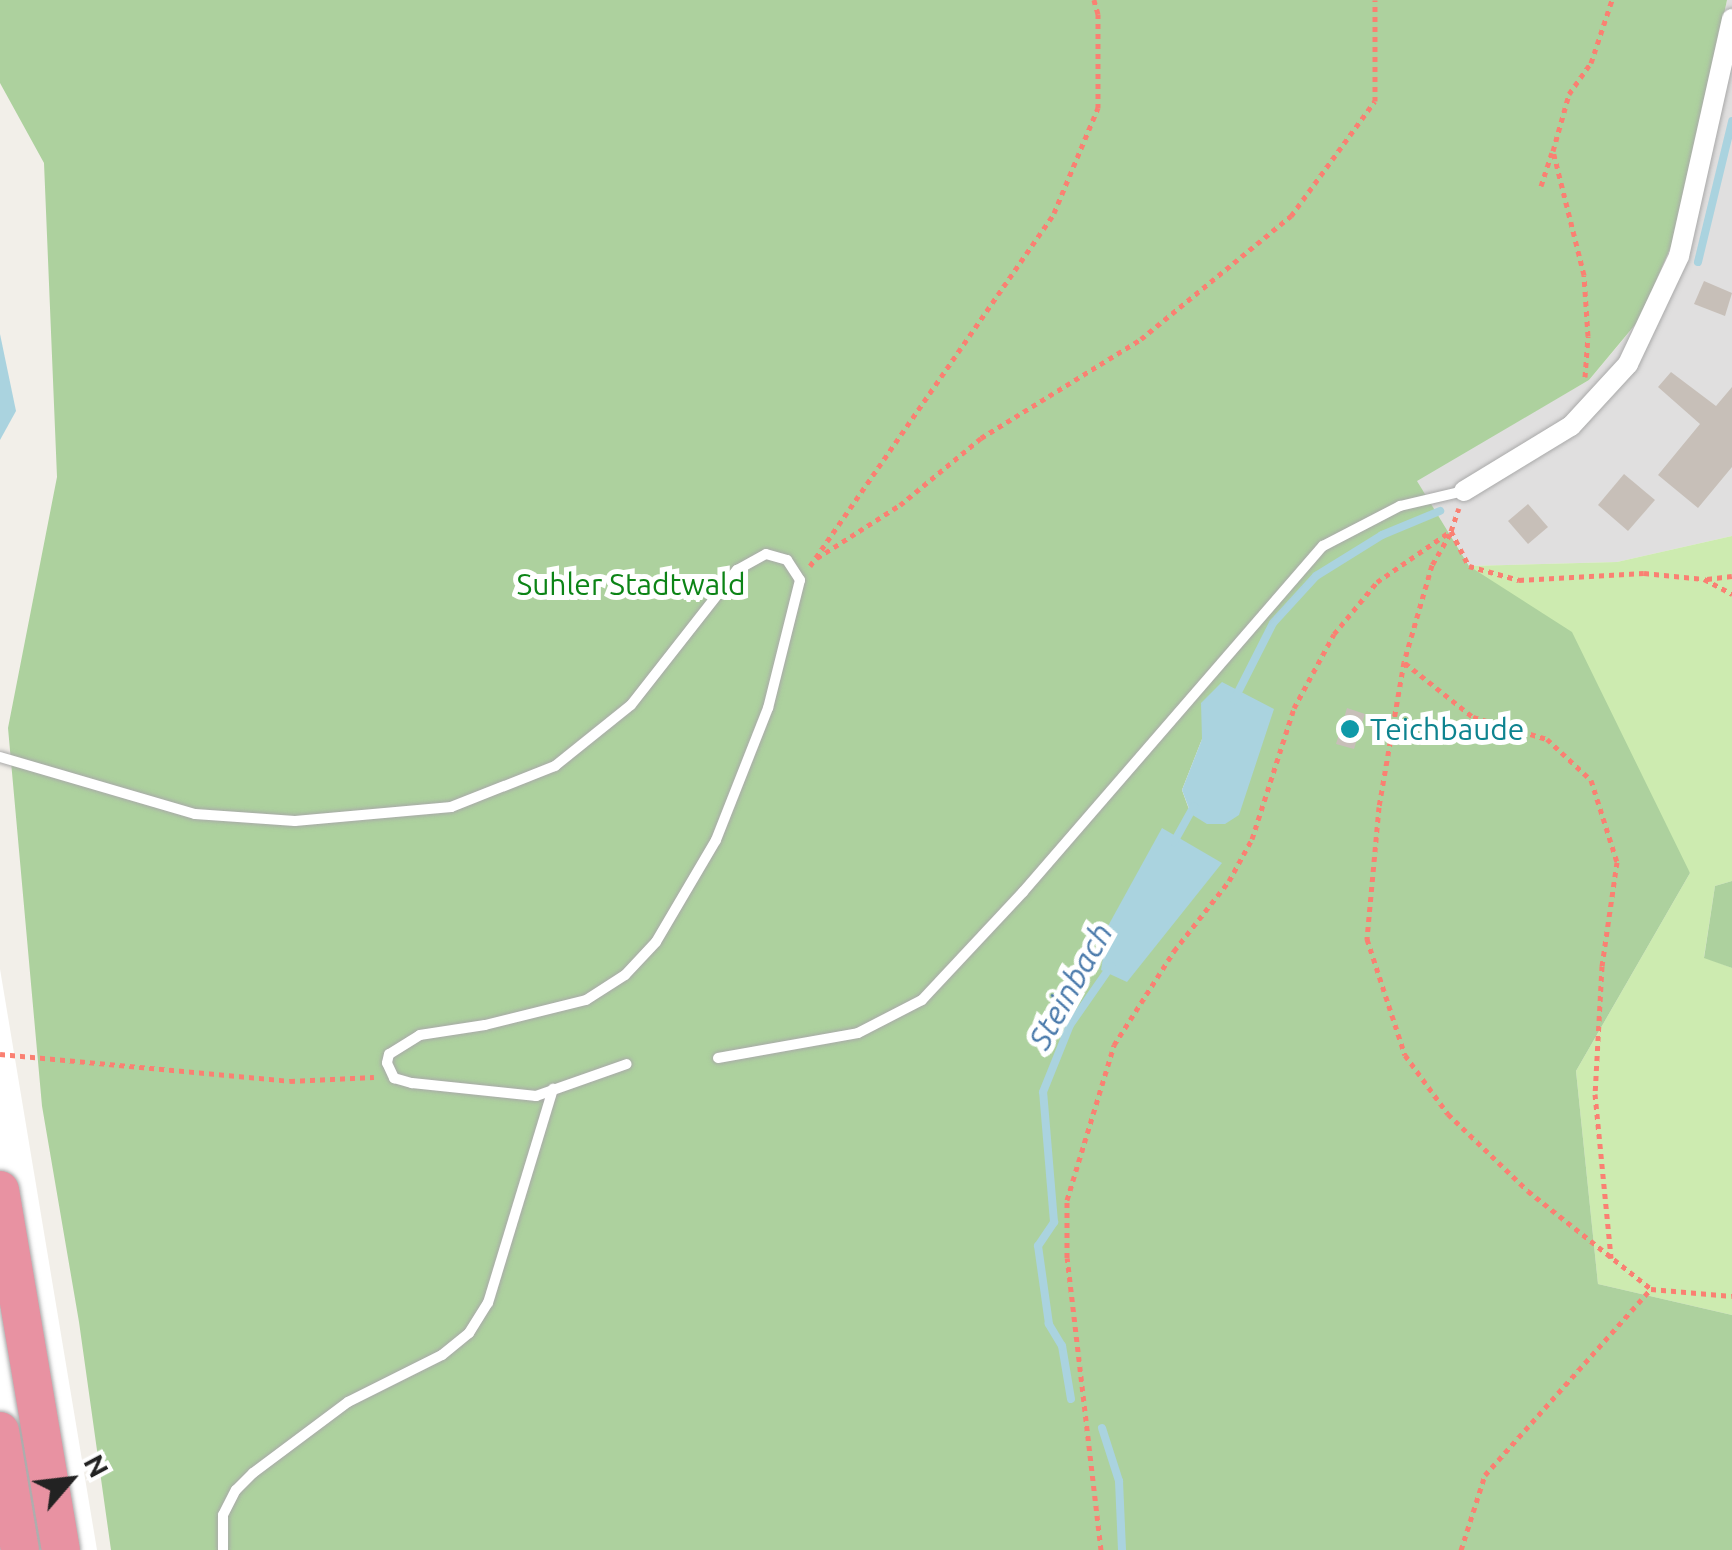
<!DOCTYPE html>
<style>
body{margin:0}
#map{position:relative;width:1732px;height:1550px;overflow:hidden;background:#f2efe9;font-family:Ubuntu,sans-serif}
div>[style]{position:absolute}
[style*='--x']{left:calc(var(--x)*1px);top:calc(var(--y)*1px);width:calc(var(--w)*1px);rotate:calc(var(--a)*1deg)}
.residential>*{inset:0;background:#e0dfdf}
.grass>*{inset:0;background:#cdebb0}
.forest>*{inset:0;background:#add19e}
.water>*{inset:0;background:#aad3df}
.pier>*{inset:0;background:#fff}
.stream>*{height:8px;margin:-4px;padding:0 4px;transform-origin:4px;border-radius:4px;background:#aad3df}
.building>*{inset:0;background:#c7bfb8}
.path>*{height:5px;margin-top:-2.5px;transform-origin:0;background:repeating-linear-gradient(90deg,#fa8072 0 5px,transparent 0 10px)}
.roads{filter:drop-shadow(0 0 2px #a9a9a9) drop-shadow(0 0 2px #a9a9a9)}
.service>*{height:10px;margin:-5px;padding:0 5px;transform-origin:5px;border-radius:5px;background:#fff}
.minor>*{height:20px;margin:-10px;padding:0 10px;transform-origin:10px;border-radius:10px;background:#fff}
.motorway>*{height:38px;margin:-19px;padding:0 19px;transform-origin:19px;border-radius:19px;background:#e892a2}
.dots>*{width:28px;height:28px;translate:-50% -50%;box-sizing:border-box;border:5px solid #fff;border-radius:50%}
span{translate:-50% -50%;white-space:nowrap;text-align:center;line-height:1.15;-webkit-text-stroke:10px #fff;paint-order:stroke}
.park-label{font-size:30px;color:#0c8416}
.culture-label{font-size:30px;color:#0d838f}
.left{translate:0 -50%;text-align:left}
.water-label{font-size:32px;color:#4a7aab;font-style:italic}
.north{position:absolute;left:20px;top:1430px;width:100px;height:100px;-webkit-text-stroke:8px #fff;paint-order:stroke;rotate:62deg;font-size:28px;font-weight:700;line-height:40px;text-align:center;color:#222}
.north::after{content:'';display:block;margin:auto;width:35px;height:45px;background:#222;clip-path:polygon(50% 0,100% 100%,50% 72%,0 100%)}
</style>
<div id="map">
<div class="residential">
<div style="clip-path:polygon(1727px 0,1732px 0,1732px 536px,1617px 562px,1469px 566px,1416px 480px,1589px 380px,1643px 316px,1680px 229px)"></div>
</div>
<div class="grass">
<div style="clip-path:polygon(1732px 536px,1732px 881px,1715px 886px,1704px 957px,1732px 968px,1732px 1315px,1598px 1284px,1576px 1071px,1690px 873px,1469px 566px,1617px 562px)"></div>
</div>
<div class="forest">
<div style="clip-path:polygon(evenodd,0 0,1727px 0,1679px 228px,1639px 320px,1589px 380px,1417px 481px,1469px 566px,1572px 632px,1690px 873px,1576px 1071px,1598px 1284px,1732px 1315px,1732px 1550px,111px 1550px,79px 1322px,42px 1106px,8px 728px,57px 477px,44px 163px,0 83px,0 0,1202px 739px,1191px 815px,1182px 790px,1202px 739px)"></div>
<div style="clip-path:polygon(1732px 881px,1732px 968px,1704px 958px,1715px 886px)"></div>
</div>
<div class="water">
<div style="clip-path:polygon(0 334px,16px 411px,0 440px)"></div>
<div style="clip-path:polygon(1222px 682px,1274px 709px,1239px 815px,1225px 824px,1207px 824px,1191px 814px,1182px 790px,1202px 739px,1201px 703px)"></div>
<div style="clip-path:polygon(1162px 828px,1222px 863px,1127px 982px,1101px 970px,1108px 926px)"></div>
</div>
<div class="pier">
<div style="clip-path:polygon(0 969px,97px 1550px,0 1550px)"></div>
</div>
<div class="stream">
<div style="--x:1698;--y:262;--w:145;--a:-76.4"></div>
<div style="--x:1234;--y:700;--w:86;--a:-63.1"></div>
<div style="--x:1273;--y:623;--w:64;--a:-47.5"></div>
<div style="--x:1316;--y:576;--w:78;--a:-31.8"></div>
<div style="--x:1382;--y:535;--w:63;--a:-22.5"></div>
<div style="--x:1174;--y:842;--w:41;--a:-60.9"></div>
<div style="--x:1071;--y:1399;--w:54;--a:-99.6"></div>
<div style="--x:1062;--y:1346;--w:26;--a:-121"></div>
<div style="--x:1049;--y:1324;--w:79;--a:-98"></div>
<div style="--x:1038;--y:1246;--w:29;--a:-56"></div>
<div style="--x:1054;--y:1222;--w:130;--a:-94.8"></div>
<div style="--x:1043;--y:1092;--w:72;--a:-68.1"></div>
<div style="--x:1070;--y:1025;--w:72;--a:-55.2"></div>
<div style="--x:1102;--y:1428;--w:56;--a:72.2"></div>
<div style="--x:1119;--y:1481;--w:69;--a:87.5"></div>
</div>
<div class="building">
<div style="clip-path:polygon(1704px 281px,1732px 293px,1725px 316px,1694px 304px)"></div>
<div style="clip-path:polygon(1671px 372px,1716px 406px,1732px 387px,1732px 467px,1698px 508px,1658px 475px,1700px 424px,1658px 387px)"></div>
<div style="clip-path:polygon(1624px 474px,1655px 500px,1628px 531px,1598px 505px)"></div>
<div style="clip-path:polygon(1528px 504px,1548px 527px,1528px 544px,1508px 521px)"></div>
<div style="clip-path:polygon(1347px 708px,1365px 714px,1354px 749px,1336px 744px)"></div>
</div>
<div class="path">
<div style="--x:1541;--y:186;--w:35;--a:-72"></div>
<div style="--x:1585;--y:377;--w:41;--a:-85.8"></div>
<div style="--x:1588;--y:336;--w:61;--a:-93.8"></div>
<div style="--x:1584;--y:275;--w:128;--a:-104"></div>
<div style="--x:1553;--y:151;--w:59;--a:-74.3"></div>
<div style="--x:1569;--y:94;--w:38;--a:-55"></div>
<div style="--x:1591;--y:63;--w:66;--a:-71.6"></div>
<div style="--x:1451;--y:531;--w:39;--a:63"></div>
<div style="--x:1469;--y:566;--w:52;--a:15.6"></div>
<div style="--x:1519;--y:580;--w:125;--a:-3.2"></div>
<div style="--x:1644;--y:573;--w:60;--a:5.7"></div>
<div style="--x:1704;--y:579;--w:32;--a:28"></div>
<div style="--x:1450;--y:534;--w:36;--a:120"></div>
<div style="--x:1432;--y:565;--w:101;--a:106.1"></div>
<div style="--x:1404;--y:662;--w:147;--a:99.8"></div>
<div style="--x:1379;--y:807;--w:133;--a:95.2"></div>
<div style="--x:1367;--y:939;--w:122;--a:71.9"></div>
<div style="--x:1405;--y:1055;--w:73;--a:53.9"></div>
<div style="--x:1448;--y:1114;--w:111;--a:43.9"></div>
<div style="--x:1528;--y:1191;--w:157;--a:38.5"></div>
<div style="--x:817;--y:558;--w:98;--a:-32.6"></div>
<div style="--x:900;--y:505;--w:105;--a:-39.6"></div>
<div style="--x:981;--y:438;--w:188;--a:-31.7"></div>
<div style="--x:1141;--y:339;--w:194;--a:-39.4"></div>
<div style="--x:1291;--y:216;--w:142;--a:-53.9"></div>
<div style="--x:1375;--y:101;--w:101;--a:-90"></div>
<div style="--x:810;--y:566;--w:429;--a:-55.3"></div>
<div style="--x:1054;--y:213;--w:114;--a:-67.3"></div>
<div style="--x:1098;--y:108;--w:94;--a:-90"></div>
<div style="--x:1098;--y:14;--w:15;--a:-106"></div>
<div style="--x:1707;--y:579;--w:25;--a:-7"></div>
<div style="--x:1405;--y:663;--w:87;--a:38.5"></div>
<div style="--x:1473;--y:717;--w:77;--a:16.6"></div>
<div style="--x:1547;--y:739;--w:60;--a:43"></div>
<div style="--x:1591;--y:780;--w:86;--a:72.4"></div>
<div style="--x:1617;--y:862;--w:105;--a:98.2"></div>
<div style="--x:1602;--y:966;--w:128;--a:93.1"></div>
<div style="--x:1595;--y:1094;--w:165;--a:84.4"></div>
<div style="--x:0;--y:1054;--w:291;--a:5.3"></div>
<div style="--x:290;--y:1081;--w:84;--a:-2.7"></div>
<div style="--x:1101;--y:1550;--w:294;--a:-96.6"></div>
<div style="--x:1067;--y:1258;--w:58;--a:-90"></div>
<div style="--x:1067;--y:1200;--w:162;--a:-73.1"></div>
<div style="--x:1114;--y:1045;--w:112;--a:-57.4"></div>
<div style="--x:1174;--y:951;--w:89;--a:-51.8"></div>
<div style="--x:1229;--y:881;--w:48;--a:-61.3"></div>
<div style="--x:1252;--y:839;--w:138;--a:-72.2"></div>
<div style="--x:1294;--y:708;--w:84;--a:-61.6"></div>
<div style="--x:1334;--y:634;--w:67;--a:-50.4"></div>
<div style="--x:1377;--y:582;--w:90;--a:-34.6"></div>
<div style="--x:1451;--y:531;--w:24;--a:-71"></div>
<div style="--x:1461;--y:1550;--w:79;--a:-72.3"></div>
<div style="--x:1485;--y:1475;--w:249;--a:-48.3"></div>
<div style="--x:1651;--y:1289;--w:81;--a:4.9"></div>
</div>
<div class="roads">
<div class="service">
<div style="--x:0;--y:757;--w:203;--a:16.3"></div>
<div style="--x:195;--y:814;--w:100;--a:4"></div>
<div style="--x:295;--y:821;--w:157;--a:-5.1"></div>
<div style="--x:451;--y:807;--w:112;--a:-21.5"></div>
<div style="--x:555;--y:766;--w:97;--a:-38.8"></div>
<div style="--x:631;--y:705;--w:172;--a:-51.9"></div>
<div style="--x:737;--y:570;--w:33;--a:-29"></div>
<div style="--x:766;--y:554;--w:22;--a:16"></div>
<div style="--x:787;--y:560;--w:24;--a:57"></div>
<div style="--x:800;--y:580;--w:132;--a:104"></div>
<div style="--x:768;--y:708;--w:142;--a:111.5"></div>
<div style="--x:716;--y:840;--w:118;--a:120.5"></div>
<div style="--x:656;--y:942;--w:45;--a:133.2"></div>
<div style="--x:625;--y:975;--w:46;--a:147.3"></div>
<div style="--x:586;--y:1000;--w:104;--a:166.1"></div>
<div style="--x:485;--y:1025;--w:66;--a:171.3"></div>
<div style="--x:420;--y:1035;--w:36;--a:148"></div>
<div style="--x:389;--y:1054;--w:9;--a:103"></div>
<div style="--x:387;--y:1063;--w:17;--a:65"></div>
<div style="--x:394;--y:1078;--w:19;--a:16"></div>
<div style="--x:412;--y:1083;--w:125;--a:6"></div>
<div style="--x:536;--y:1096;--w:96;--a:-19.4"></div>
<div style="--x:718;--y:1058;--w:142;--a:-10.1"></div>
<div style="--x:858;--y:1033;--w:72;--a:-27.3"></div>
<div style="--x:922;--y:1000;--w:148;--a:-46.9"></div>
<div style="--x:1023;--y:892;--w:458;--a:-49.1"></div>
<div style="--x:1323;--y:546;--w:87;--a:-27.5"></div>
<div style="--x:1400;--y:506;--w:66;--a:-13.2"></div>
<div style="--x:223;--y:1550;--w:35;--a:-90"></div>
<div style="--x:223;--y:1515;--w:28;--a:-63"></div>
<div style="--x:236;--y:1490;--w:24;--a:-45"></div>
<div style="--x:253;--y:1473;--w:119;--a:-36.8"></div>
<div style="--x:348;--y:1402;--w:105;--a:-26.6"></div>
<div style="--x:442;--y:1355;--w:35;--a:-39"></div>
<div style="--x:469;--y:1333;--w:36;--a:-58"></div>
<div style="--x:488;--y:1303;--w:224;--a:-73.1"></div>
</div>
<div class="minor">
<div style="--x:1464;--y:491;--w:125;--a:-31.3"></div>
<div style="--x:1571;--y:426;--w:84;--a:-47.4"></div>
<div style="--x:1628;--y:364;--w:119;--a:-64.7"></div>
<div style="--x:1679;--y:256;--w:243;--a:-77.4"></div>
</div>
<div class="motorway">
<div style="--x:0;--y:1190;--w:365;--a:80.4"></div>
<div style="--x:0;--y:1431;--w:121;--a:80.5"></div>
</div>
</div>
<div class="dots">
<div style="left:1350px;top:729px;background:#0f9aa8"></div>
</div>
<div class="park-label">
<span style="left:631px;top:584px">Suhler Stadtwald</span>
</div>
<div class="culture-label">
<span class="left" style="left:1370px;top:729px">Teichbaude</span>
</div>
<div class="water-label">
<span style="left:1070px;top:986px;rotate:-61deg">Steinbach</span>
</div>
<div class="north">N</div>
</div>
